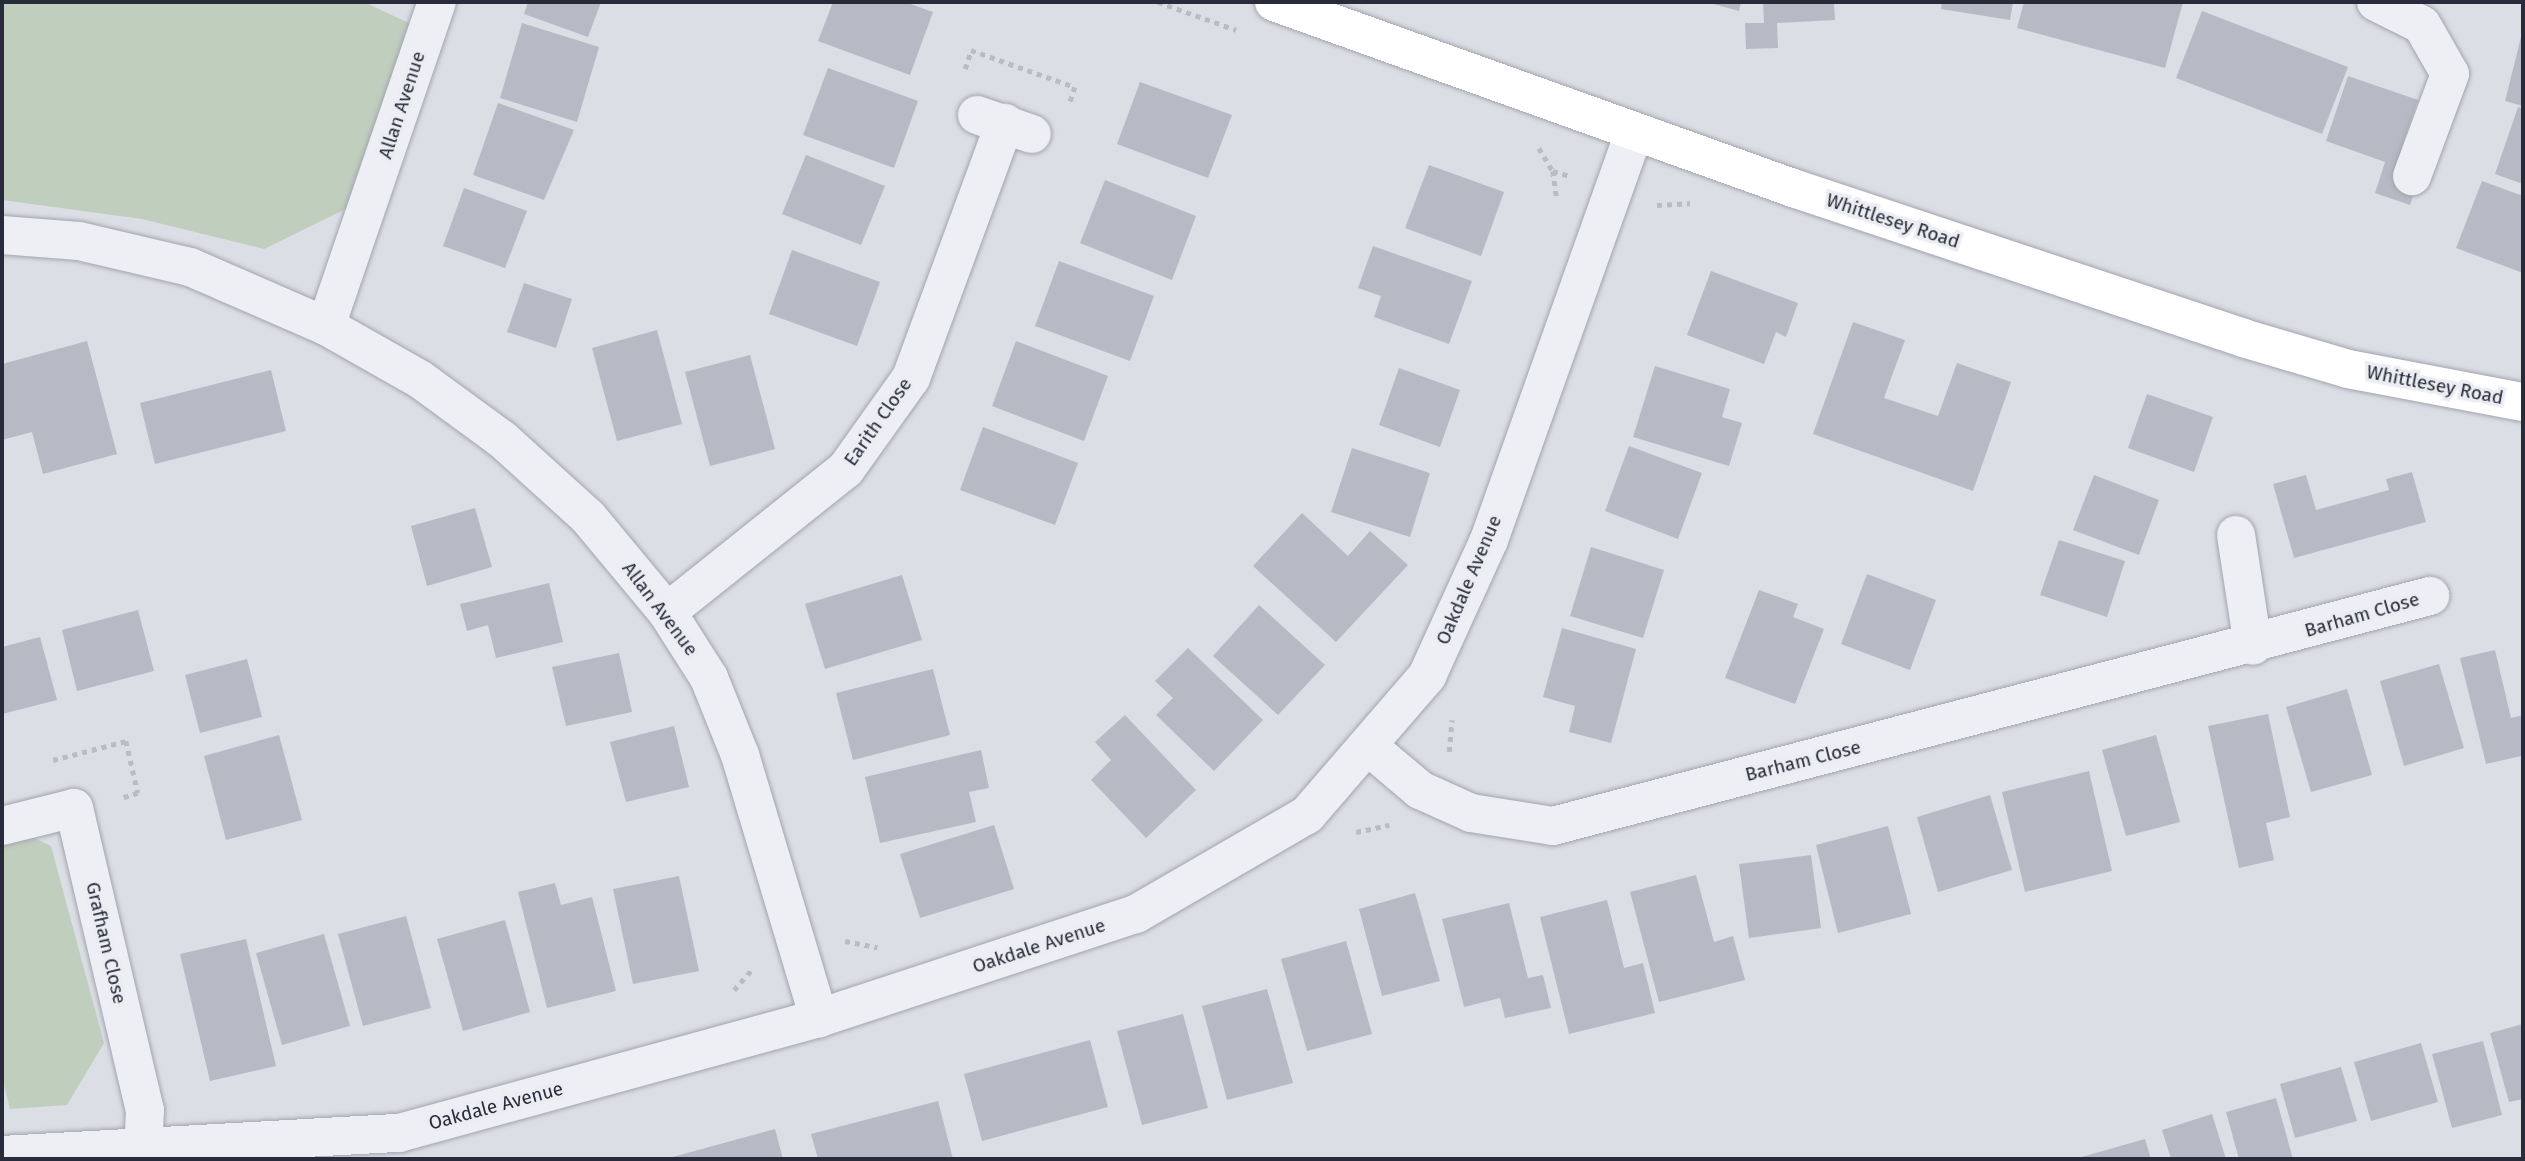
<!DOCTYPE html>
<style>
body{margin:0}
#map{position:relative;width:2525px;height:1161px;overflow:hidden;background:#dcdee5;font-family:"Fira Sans",sans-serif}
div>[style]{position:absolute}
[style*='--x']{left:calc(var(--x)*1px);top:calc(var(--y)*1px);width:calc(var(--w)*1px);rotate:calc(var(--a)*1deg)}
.green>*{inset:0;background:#c0cebe}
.building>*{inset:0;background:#b7bac4}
.path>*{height:4.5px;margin-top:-2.25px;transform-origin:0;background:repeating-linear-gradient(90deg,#bbbcc3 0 5px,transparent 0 10px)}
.roads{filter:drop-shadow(0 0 2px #a2a5ae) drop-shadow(0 0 2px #a2a5ae)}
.minor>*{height:38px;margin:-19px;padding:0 19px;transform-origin:19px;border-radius:19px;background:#eeeff4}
.secondary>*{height:38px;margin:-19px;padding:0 19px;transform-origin:19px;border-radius:19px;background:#fff}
span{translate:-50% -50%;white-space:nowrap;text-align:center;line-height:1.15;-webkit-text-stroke:7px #ebedf3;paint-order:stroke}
.street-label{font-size:19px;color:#282b39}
.frame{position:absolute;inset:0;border:4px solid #282b39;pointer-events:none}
</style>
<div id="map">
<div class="green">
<div style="clip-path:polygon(2px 2px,364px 2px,415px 26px,356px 204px,264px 249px,142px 219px,2px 200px)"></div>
<div style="clip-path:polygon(19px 831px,51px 846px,104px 1043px,67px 1105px,10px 1109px,2px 1077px,2px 835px)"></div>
</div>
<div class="building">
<div style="clip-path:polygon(528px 2px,601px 2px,588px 37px,524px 14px)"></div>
<div style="clip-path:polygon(833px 2px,905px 2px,933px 12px,910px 75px,818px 41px)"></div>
<div style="clip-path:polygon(1706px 2px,1741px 2px,1739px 11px)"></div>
<div style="clip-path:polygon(1763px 2px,1834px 2px,1835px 20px,1777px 23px,1778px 48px,1746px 49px,1745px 23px,1764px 23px)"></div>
<div style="clip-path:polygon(1942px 2px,2013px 2px,2010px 20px,1941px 9px)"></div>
<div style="clip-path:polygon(2024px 2px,2183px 2px,2165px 68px,2017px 28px)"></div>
<div style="clip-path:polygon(2202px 11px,2348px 67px,2322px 134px,2176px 78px)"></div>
<div style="clip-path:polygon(522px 23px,599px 47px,577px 122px,500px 98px)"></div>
<div style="clip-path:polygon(2522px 33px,2523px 33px,2523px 106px,2505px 101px)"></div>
<div style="clip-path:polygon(828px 68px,918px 101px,894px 168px,803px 135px)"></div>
<div style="clip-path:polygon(2348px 76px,2418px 100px,2401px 149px,2426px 158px,2410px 205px,2375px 193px,2385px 162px,2326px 141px)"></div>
<div style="clip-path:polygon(1140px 82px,1232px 115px,1208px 178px,1117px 144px)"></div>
<div style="clip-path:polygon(498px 103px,574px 130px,544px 200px,473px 175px)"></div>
<div style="clip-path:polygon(2518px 107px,2523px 109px,2523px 184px,2495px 174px)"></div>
<div style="clip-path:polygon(806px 155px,885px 186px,861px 245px,782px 214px)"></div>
<div style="clip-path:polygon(1429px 165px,1504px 192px,1481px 256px,1405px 228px)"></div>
<div style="clip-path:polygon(1105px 180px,1196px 216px,1172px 280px,1080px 243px)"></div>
<div style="clip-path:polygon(2482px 181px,2523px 196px,2523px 273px,2456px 248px)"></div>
<div style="clip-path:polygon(464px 188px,527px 211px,505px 268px,443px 246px)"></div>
<div style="clip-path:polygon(1373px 246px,1472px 281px,1449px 344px,1374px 317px,1381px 296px,1358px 288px)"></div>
<div style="clip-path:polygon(792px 250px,880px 282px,857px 346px,769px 314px)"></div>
<div style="clip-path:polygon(1059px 261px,1154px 296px,1130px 361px,1035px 326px)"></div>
<div style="clip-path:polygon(1711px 271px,1798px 303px,1786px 337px,1776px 332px,1764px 364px,1687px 335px)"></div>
<div style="clip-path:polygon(524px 283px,572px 299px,556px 348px,507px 332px)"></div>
<div style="clip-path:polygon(1853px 322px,1905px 340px,1884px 398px,1938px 416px,1957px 363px,2011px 382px,1973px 491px,1813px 434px)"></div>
<div style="clip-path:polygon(657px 330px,682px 424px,617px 441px,592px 348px)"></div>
<div style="clip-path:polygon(87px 341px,117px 454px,43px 474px,32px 432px,2px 440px,2px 364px)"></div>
<div style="clip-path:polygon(1016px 341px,1108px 376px,1084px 441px,992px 406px)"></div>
<div style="clip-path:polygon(750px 355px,775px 449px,710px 466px,685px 372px)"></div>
<div style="clip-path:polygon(1655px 366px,1730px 389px,1722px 417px,1742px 423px,1729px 466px,1633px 437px)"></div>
<div style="clip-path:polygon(1399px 368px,1460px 390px,1440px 447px,1379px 425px)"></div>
<div style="clip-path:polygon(271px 370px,286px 431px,155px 464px,140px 403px)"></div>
<div style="clip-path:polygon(2147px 394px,2213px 417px,2194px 472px,2128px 448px)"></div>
<div style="clip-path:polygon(983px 427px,1078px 463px,1055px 525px,960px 490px)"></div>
<div style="clip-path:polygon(1629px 446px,1702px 473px,1678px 539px,1605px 511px)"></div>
<div style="clip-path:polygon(1352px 448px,1430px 473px,1410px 537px,1331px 512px)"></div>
<div style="clip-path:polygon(2412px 472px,2426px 522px,2294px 558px,2273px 484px,2306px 475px,2316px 510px,2389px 490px,2386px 479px)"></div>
<div style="clip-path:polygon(2094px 475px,2159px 500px,2139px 555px,2073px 530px)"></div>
<div style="clip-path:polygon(475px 508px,492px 567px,427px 586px,411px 526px)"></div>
<div style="clip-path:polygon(1302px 513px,1348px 556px,1370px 531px,1408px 565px,1336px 642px,1253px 566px)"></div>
<div style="clip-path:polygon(2059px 540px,2125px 561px,2107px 617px,2040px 595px)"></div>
<div style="clip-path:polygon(1591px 547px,1664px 570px,1643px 638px,1570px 616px)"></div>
<div style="clip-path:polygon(1867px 574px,1936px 600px,1910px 670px,1841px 644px)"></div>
<div style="clip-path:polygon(902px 575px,922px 640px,825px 669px,805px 604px)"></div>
<div style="clip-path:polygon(549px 583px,563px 642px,496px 658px,488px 625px,467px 631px,460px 604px)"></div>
<div style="clip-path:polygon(1759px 590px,1798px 604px,1793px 617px,1824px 629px,1795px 704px,1725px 678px)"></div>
<div style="clip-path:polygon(1259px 605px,1325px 665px,1278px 715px,1213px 656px)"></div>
<div style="clip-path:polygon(138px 610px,154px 671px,77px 691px,62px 630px)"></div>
<div style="clip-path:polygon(1562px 628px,1636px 649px,1611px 743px,1569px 732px,1575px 706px,1543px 697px)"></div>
<div style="clip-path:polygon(40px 637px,57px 700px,2px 714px,2px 647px)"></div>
<div style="clip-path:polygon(1188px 648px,1263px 720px,1214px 771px,1156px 715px,1173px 698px,1155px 681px)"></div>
<div style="clip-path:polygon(2495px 650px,2511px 718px,2523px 715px,2523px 761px,2521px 756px,2486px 764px,2460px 658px)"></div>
<div style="clip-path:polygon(619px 653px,632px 712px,566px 726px,552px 667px)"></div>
<div style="clip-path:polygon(247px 659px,262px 717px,200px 733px,185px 675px)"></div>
<div style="clip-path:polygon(2439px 664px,2464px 748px,2404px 766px,2380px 681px)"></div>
<div style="clip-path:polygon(933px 669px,950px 735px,853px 760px,836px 693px)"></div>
<div style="clip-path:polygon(2347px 689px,2372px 775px,2311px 792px,2286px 707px)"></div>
<div style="clip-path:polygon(2268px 714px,2290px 817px,2266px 823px,2274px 860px,2239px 868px,2208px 726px)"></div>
<div style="clip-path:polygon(1125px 715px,1196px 790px,1146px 838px,1091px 780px,1111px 760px,1095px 742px)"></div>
<div style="clip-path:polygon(674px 726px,689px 787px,626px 802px,610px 742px)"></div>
<div style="clip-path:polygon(279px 735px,302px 820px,226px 840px,204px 756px)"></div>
<div style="clip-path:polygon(2156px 735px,2180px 822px,2126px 836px,2102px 750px)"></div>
<div style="clip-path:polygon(981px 750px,989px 788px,969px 792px,976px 822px,880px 843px,865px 777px)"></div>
<div style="clip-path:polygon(2089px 771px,2112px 871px,2025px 892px,2002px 792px)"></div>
<div style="clip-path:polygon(1990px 795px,2012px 870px,1938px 892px,1917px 817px)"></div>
<div style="clip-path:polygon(994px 825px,1014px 889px,920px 918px,900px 854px)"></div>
<div style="clip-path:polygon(1888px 826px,1911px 914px,1838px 933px,1816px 845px)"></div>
<div style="clip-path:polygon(1811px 855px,1821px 928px,1749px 938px,1739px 864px)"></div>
<div style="clip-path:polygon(1696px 875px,1714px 942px,1733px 936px,1745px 980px,1659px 1002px,1630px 892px)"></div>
<div style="clip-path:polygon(679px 876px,699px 971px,633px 984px,613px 889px)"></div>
<div style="clip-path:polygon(555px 883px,561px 905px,592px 897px,616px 991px,547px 1008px,518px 892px)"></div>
<div style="clip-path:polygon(1415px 893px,1440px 981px,1382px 996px,1359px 909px)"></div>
<div style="clip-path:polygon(1607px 900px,1624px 968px,1643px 963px,1655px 1013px,1569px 1034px,1540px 917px)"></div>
<div style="clip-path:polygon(1509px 903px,1528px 978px,1543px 975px,1551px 1008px,1505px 1018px,1500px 998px,1464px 1007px,1442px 919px)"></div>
<div style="clip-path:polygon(406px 916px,431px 1008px,363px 1026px,338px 934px)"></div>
<div style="clip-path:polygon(505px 920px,530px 1012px,463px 1031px,437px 939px)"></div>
<div style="clip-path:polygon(324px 934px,350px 1026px,282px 1045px,256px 953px)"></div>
<div style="clip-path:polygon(246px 939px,276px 1066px,210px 1081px,180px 954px)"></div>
<div style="clip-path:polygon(1346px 941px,1372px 1034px,1307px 1051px,1281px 959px)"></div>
<div style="clip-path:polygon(1267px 989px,1293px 1083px,1227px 1100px,1202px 1006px)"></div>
<div style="clip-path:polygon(1183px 1014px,1208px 1108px,1142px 1125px,1117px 1031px)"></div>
<div style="clip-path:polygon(2523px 1024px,2523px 1099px,2509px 1102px,2490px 1033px)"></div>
<div style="clip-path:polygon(1090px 1040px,1108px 1107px,982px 1141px,964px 1074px)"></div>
<div style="clip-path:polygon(2483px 1041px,2502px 1115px,2452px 1128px,2432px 1054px)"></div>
<div style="clip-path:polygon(2421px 1043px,2438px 1102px,2371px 1121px,2354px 1062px)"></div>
<div style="clip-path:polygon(2341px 1067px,2357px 1121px,2295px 1138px,2280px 1084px)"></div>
<div style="clip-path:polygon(2276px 1098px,2293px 1159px,2239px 1159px,2226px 1112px)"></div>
<div style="clip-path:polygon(938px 1101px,953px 1159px,818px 1159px,811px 1134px)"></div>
<div style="clip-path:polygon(2212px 1114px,2226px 1159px,2171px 1159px,2162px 1130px)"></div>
<div style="clip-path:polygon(775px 1129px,783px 1159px,669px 1159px,669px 1158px)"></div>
<div style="clip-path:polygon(2145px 1139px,2151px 1159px,2078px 1159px,2078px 1158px)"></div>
</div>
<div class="path">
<div style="--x:1158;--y:2;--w:83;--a:19.7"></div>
<div style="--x:965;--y:69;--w:20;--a:-72"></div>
<div style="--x:971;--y:50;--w:110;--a:19.6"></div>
<div style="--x:1075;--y:87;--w:19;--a:108"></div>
<div style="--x:1539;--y:148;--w:27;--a:59"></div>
<div style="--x:1553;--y:171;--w:17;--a:17"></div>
<div style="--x:1553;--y:171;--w:30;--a:82"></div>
<div style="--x:1657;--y:205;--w:33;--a:-3"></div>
<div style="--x:1449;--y:752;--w:32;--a:-85"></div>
<div style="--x:53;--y:760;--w:75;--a:-14.6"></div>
<div style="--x:126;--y:741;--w:53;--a:77"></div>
<div style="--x:138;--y:793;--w:19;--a:162"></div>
<div style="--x:1356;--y:832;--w:34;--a:-12"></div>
<div style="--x:845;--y:941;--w:33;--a:11"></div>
<div style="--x:734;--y:990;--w:29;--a:-49"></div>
</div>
<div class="roads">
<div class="minor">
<div style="--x:2376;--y:2;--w:51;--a:26.6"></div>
<div style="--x:2422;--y:25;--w:56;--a:60.3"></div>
<div style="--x:2450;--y:74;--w:109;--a:110.4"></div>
<div style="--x:977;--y:115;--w:58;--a:19.1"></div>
<div style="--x:2;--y:235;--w:77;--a:4.5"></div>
<div style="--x:79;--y:241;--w:114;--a:13.2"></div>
<div style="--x:190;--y:267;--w:148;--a:23.5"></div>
<div style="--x:326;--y:326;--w:109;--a:29.6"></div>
<div style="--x:421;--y:380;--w:102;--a:36.2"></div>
<div style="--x:503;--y:440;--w:115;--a:42.2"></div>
<div style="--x:588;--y:517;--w:124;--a:50.3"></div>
<div style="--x:667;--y:612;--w:78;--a:57.5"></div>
<div style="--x:709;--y:678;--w:83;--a:68.1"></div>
<div style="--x:740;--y:755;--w:275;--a:73.3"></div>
<div style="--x:326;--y:326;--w:342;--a:-71.1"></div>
<div style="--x:2236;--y:535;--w:112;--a:81.3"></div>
<div style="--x:667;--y:612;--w:229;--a:-38.6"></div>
<div style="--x:846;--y:469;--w:112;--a:-54.5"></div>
<div style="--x:911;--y:378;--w:272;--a:-69.8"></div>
<div style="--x:1369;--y:747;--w:67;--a:40.1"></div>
<div style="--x:1420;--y:790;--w:56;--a:24.3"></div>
<div style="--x:1471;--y:813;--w:83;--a:9"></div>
<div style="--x:1553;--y:826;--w:907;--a:-14.7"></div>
<div style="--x:2;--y:826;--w:74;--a:-14"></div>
<div style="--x:74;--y:808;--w:310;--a:76.8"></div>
<div style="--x:145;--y:1110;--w:42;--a:92.7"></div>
<div style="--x:2;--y:1155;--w:398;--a:-3.2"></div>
<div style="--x:399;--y:1133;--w:435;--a:-15.3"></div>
<div style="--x:819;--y:1018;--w:334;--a:-18.2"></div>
<div style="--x:1136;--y:914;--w:198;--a:-30.1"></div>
<div style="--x:1307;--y:815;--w:184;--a:-49.2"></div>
<div style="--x:1427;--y:676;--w:149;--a:-65.5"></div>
<div style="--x:1489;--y:540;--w:433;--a:-70.4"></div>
</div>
<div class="secondary">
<div style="--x:1274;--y:2;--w:551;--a:19.72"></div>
<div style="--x:1793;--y:188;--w:474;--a:18.4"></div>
<div style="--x:2243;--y:338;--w:109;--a:16.4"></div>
<div style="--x:2348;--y:369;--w:178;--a:10.7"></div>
</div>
</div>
<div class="street-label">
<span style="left:402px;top:105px;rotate:-72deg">Allan Avenue</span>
<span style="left:1893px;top:221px;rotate:18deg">Whittlesey Road</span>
<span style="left:2435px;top:385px;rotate:11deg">Whittlesey Road</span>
<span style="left:878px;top:422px;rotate:-55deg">Earith Close</span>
<span style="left:1469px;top:580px;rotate:-67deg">Oakdale Avenue</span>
<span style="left:660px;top:609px;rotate:53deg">Allan Avenue</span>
<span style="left:2362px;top:615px;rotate:-16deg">Barham Close</span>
<span style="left:1803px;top:761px;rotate:-14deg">Barham Close</span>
<span style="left:106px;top:943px;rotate:77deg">Grafham Close</span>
<span style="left:1039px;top:946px;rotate:-18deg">Oakdale Avenue</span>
<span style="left:496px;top:1106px;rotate:-15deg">Oakdale Avenue</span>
</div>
<div class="frame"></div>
</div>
